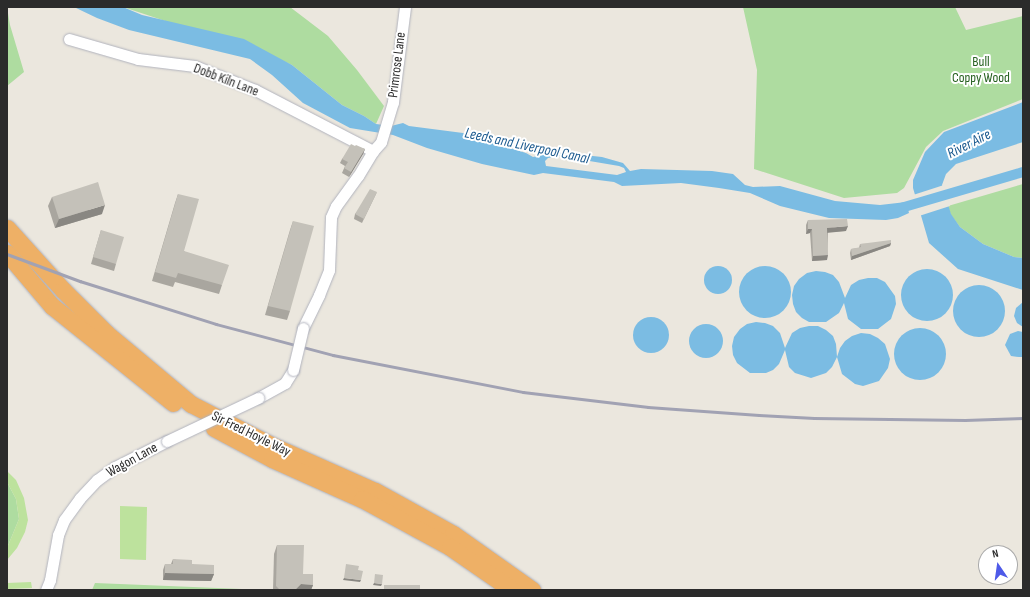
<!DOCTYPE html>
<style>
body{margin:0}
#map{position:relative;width:1030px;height:597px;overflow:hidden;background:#ebe7de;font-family:"Sofia Sans Condensed",sans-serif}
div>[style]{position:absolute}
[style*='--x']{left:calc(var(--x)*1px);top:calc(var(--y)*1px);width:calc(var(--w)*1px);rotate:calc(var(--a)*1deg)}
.green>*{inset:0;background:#aedca0}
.pitch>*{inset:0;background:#bde29d}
.water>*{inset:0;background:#7bbce3}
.round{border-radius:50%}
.pier>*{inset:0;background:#ebe7de}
.canal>*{height:10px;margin:-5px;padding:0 5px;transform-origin:5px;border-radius:5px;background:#7bbce3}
.roads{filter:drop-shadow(0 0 1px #b1b3bd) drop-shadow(0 0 1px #b1b3bd)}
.minor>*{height:11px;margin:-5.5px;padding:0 5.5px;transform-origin:5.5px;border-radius:5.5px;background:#fff}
.highway>*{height:17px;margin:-8.5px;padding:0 8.5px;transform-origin:8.5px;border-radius:8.5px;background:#eeb066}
.rail>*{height:2.5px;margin:-1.25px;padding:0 1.25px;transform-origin:1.25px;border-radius:1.25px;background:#a1a2b3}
.bridges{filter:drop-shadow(0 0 1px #b1b3bd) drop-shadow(0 0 1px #b1b3bd)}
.minor-bridge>*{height:11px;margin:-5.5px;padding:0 5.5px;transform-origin:5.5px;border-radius:5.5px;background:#fff}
.wall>*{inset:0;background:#a9a69f}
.shaded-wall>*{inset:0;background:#898782}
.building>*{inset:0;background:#c4c1b9}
span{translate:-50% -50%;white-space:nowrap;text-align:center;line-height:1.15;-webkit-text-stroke:4px #fff;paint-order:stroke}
.park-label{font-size:14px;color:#276121}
.street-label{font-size:14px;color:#2b2b2b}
.water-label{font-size:15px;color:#1b5a8f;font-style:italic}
.frame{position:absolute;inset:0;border:8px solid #2b2b2b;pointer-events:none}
.north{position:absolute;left:978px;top:545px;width:40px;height:40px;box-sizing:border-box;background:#fff;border:1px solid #aaa;border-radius:50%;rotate:347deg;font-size:11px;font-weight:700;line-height:16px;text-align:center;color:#2b2b2b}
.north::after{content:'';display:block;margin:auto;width:14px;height:18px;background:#4e5ae8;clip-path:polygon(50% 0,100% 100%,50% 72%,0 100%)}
</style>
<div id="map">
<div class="green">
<div style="clip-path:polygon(7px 7px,10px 25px,24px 72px,7px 86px)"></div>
<div style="clip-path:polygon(123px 7px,290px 7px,328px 36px,357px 70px,384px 106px,376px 124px,364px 116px,342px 105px,292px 65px,277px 58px)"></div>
<div style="clip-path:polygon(743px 7px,955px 7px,966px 30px,1023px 16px,1023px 99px,943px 131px,926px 147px,904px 188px,897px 193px,844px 198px,754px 169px,757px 70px)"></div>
<div style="clip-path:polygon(1023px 184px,1023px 258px,1014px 257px,983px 244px,960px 227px,951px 215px,948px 206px)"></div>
<div style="clip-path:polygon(7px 482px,16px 499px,19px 519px,7px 548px)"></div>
<div style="clip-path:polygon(95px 583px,242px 589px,243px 590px,92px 590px)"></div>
</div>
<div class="pitch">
<div style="clip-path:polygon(7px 471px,16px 480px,24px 498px,28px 520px,25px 532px,17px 548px,7px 560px,7px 548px,19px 519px,16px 499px,7px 482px)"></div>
<div style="clip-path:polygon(120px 506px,147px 507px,146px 560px,120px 559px)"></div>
<div style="clip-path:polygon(31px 582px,32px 588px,7px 589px,7px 583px)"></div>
</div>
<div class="water">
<div style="clip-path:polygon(evenodd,74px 7px,123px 7px,142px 15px,244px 39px,292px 65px,342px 105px,364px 116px,376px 124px,391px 126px,403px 123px,409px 126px,463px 133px,526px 153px,533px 157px,556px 152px,602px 157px,623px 163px,630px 171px,641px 169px,712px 171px,733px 174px,745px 185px,753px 187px,780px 186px,835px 201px,880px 205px,906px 202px,909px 213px,898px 218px,886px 220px,829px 218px,780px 206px,750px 193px,719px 188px,681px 183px,622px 186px,614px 182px,543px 173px,534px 175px,482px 164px,427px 148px,393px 135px,350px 128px,303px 103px,272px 75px,250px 59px,129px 30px,97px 18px,74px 7px,560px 156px,619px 166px,624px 168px,626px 172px,617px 175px,546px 166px,545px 161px,548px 158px,560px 156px)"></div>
<div style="clip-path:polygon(1023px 102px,1023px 142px,956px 164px,946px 174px,942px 185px,951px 214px,960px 227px,983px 244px,1014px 257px,1023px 258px,1023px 290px,958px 269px,929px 243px,913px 188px,913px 180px,925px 152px,944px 132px)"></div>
<div class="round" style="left:704px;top:266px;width:28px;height:28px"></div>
<div class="round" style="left:739px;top:266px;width:52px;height:52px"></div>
<div class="round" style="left:901px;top:269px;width:52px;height:52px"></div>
<div style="clip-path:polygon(816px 271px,825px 272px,833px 275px,839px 282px,845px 298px,851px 285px,859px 280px,868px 278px,877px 278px,885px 282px,895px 296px,896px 304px,891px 319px,878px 329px,861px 329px,848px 319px,844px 303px,839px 313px,826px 322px,809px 322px,802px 318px,796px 312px,793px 304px,792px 295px,794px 286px,799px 279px,807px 273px)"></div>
<div class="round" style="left:953px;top:285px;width:52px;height:52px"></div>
<div style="clip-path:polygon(1023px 302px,1023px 327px,1017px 323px,1014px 316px,1016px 308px)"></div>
<div class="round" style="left:633px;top:317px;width:36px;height:36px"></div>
<div style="clip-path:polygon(756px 322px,765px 323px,773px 326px,780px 333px,785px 348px,792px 333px,800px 328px,809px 326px,818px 326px,826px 330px,833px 336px,836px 344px,837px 357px,840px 348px,845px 341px,852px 336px,861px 333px,870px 334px,878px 338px,885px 344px,890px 359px,888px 368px,879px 381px,863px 386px,855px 384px,842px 374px,837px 357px,832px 367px,826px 373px,811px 378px,795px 373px,789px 367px,785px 350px,779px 364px,773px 370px,766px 373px,750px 373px,737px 363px,733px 355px,732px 346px,734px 337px,740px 329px,747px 324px)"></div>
<div class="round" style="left:689px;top:324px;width:34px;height:34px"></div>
<div class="round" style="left:894px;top:328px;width:52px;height:52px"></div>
<div style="clip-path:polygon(1018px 331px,1023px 332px,1023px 357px,1019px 357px,1011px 356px,1005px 345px,1010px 334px)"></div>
</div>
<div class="pier">
<div style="clip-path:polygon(944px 185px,950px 206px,919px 216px,913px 195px)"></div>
</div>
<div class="canal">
<div style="--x:894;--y:210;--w:134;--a:-16.4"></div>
</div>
<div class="roads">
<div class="minor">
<div style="--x:69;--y:39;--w:72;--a:16.2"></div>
<div style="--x:138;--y:59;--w:57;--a:7"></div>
<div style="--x:195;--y:66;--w:65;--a:21.8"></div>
<div style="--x:255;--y:90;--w:133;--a:27.3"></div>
<div style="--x:303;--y:328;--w:37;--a:-64"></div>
<div style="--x:319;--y:295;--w:27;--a:-68"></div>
<div style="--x:329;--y:270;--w:53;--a:-87.8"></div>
<div style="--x:331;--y:217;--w:12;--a:-66"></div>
<div style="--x:336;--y:206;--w:37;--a:-54"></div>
<div style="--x:358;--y:176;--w:29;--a:-59"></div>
<div style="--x:373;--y:151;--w:12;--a:-48"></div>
<div style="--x:381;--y:142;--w:42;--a:-73.3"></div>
<div style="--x:393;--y:102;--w:96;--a:-82.8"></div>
<div style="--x:258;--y:398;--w:31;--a:-29"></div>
<div style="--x:285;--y:383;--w:15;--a:-58"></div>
<div style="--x:46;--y:590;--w:11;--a:-68"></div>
<div style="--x:50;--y:580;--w:46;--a:-79.9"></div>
<div style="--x:58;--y:535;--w:16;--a:-68"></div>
<div style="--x:64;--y:520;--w:27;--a:-54"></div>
<div style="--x:80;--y:498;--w:25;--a:-47"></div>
<div style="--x:97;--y:480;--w:22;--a:-36"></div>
<div style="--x:115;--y:467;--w:58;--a:-26.6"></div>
</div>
<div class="highway">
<div style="--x:7;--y:228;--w:84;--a:47.9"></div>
<div style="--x:63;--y:290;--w:61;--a:45"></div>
<div style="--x:106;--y:333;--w:111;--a:39.9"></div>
<div style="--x:191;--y:404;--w:90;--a:27.1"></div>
<div style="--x:271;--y:445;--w:114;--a:23.9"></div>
<div style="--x:375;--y:491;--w:89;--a:28.9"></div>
<div style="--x:453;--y:534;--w:97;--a:35.3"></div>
<div style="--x:7;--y:253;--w:70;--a:49.7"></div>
<div style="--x:52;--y:306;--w:155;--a:38.7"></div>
<div style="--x:214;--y:428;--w:66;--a:28.1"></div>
<div style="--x:272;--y:459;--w:98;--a:24"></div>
<div style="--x:362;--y:499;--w:100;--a:28.6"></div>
<div style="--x:450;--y:547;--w:75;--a:34.7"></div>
</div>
</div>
<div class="rail">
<div style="--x:7;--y:254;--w:78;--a:20.3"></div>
<div style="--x:80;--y:281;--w:143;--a:17.5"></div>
<div style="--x:216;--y:324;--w:121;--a:14.8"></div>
<div style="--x:333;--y:355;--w:194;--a:11"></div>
<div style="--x:523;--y:392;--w:126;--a:6.8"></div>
<div style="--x:648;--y:407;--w:111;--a:4.1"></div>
<div style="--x:759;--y:415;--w:55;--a:3.1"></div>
<div style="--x:814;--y:418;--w:151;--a:0.8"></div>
<div style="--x:965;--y:420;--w:58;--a:-2"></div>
</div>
<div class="bridges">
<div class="minor-bridge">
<div style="--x:293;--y:370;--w:43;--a:-76.6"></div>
<div style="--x:167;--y:441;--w:101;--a:-25.3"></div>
</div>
</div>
<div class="wall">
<div style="clip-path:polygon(355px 146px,365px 149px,363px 154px,349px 177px,342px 173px,345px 166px,340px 163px,342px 159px)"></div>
<div style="clip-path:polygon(377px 192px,362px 223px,354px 219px,355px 214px)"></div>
<div style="clip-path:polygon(178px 194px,184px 251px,222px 285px,219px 294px,175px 282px,173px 287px,152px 281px,175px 203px)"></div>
<div style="clip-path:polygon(52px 197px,102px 214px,55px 228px,48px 206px)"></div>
<div style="clip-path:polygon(808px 220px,846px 231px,828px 232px,827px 260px,812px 261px,810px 233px,806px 234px,806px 225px)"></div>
<div style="clip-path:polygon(293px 221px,290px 311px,287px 320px,265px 315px,290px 230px)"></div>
<div style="clip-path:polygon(101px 230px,116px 264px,114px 271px,91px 264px)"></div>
<div style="clip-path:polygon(891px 243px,890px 246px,851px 260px,850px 253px,851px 249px,859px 248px,860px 244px)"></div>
<div style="clip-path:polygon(277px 545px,313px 585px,311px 590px,273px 590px,274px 554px)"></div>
<div style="clip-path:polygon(173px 559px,192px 564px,214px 574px,211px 581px,163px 580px,163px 570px,165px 564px,171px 564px)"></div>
</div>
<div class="shaded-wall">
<div style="clip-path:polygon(365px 149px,363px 154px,349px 177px,351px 172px)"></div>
<div style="clip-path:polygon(105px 205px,102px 214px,55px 228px,59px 219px)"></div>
<div style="clip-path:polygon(848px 226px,846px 231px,826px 233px,827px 228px)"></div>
<div style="clip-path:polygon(808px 229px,812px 229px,810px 233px,806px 234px)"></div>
<div style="clip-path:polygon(891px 243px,890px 246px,851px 260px,852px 256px)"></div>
<div style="clip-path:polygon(828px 255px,827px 260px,812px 261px,813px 256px)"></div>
<div style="clip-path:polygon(165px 573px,214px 574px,211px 581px,163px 580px)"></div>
<div style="clip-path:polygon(344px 578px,361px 580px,360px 582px,343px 580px)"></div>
<div style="clip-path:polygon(374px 583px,382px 584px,381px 586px,373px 585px)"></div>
<div style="clip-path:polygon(301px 584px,313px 585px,311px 590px,295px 590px)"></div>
</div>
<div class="building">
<div style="clip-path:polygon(351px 144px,355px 146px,356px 145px,365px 149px,351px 172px,344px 168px,348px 162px,342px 159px)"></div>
<div style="clip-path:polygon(98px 182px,105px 205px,59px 219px,52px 197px)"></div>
<div style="clip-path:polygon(370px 189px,377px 192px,364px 219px,355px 214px)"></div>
<div style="clip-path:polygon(178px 194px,199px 199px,184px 251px,229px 265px,222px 285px,178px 273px,176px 278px,155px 272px)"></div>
<div style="clip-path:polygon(847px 219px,848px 226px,827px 228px,828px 255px,813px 256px,812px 229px,808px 229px,808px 220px)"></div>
<div style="clip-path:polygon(293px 221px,314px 226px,290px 311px,268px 306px)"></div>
<div style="clip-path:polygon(101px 230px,124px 237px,116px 264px,93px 257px)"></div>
<div style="clip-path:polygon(891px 240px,891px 243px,852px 256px,851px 249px,861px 247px,860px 244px)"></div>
<div style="clip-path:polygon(277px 545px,304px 545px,303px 574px,313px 574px,313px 585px,301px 584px,295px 590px,280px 590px,276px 586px)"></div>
<div style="clip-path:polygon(173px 559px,192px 560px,192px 564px,214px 565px,214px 574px,165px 573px,165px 564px,173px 564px)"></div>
<div style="clip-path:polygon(346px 564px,359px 566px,358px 570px,363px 571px,361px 580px,344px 578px)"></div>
<div style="clip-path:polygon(375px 574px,383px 575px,382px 584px,374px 583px)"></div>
<div style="clip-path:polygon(384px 585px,420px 585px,420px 590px,384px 590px)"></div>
</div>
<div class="park-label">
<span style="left:981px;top:70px">Bull<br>Coppy Wood</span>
</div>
<div class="street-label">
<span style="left:397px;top:65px;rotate:-83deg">Primrose Lane</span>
<span style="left:226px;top:80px;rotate:21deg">Dobb Kiln Lane</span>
<span style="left:251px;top:434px;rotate:26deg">Sir Fred Hoyle Way</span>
<span style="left:132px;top:460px;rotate:-29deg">Wagon Lane</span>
</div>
<div class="water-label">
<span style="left:969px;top:144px;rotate:-27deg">River Aire</span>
<span style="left:527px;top:146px;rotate:12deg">Leeds and Liverpool Canal</span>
</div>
<div class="frame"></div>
<div class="north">N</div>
</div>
